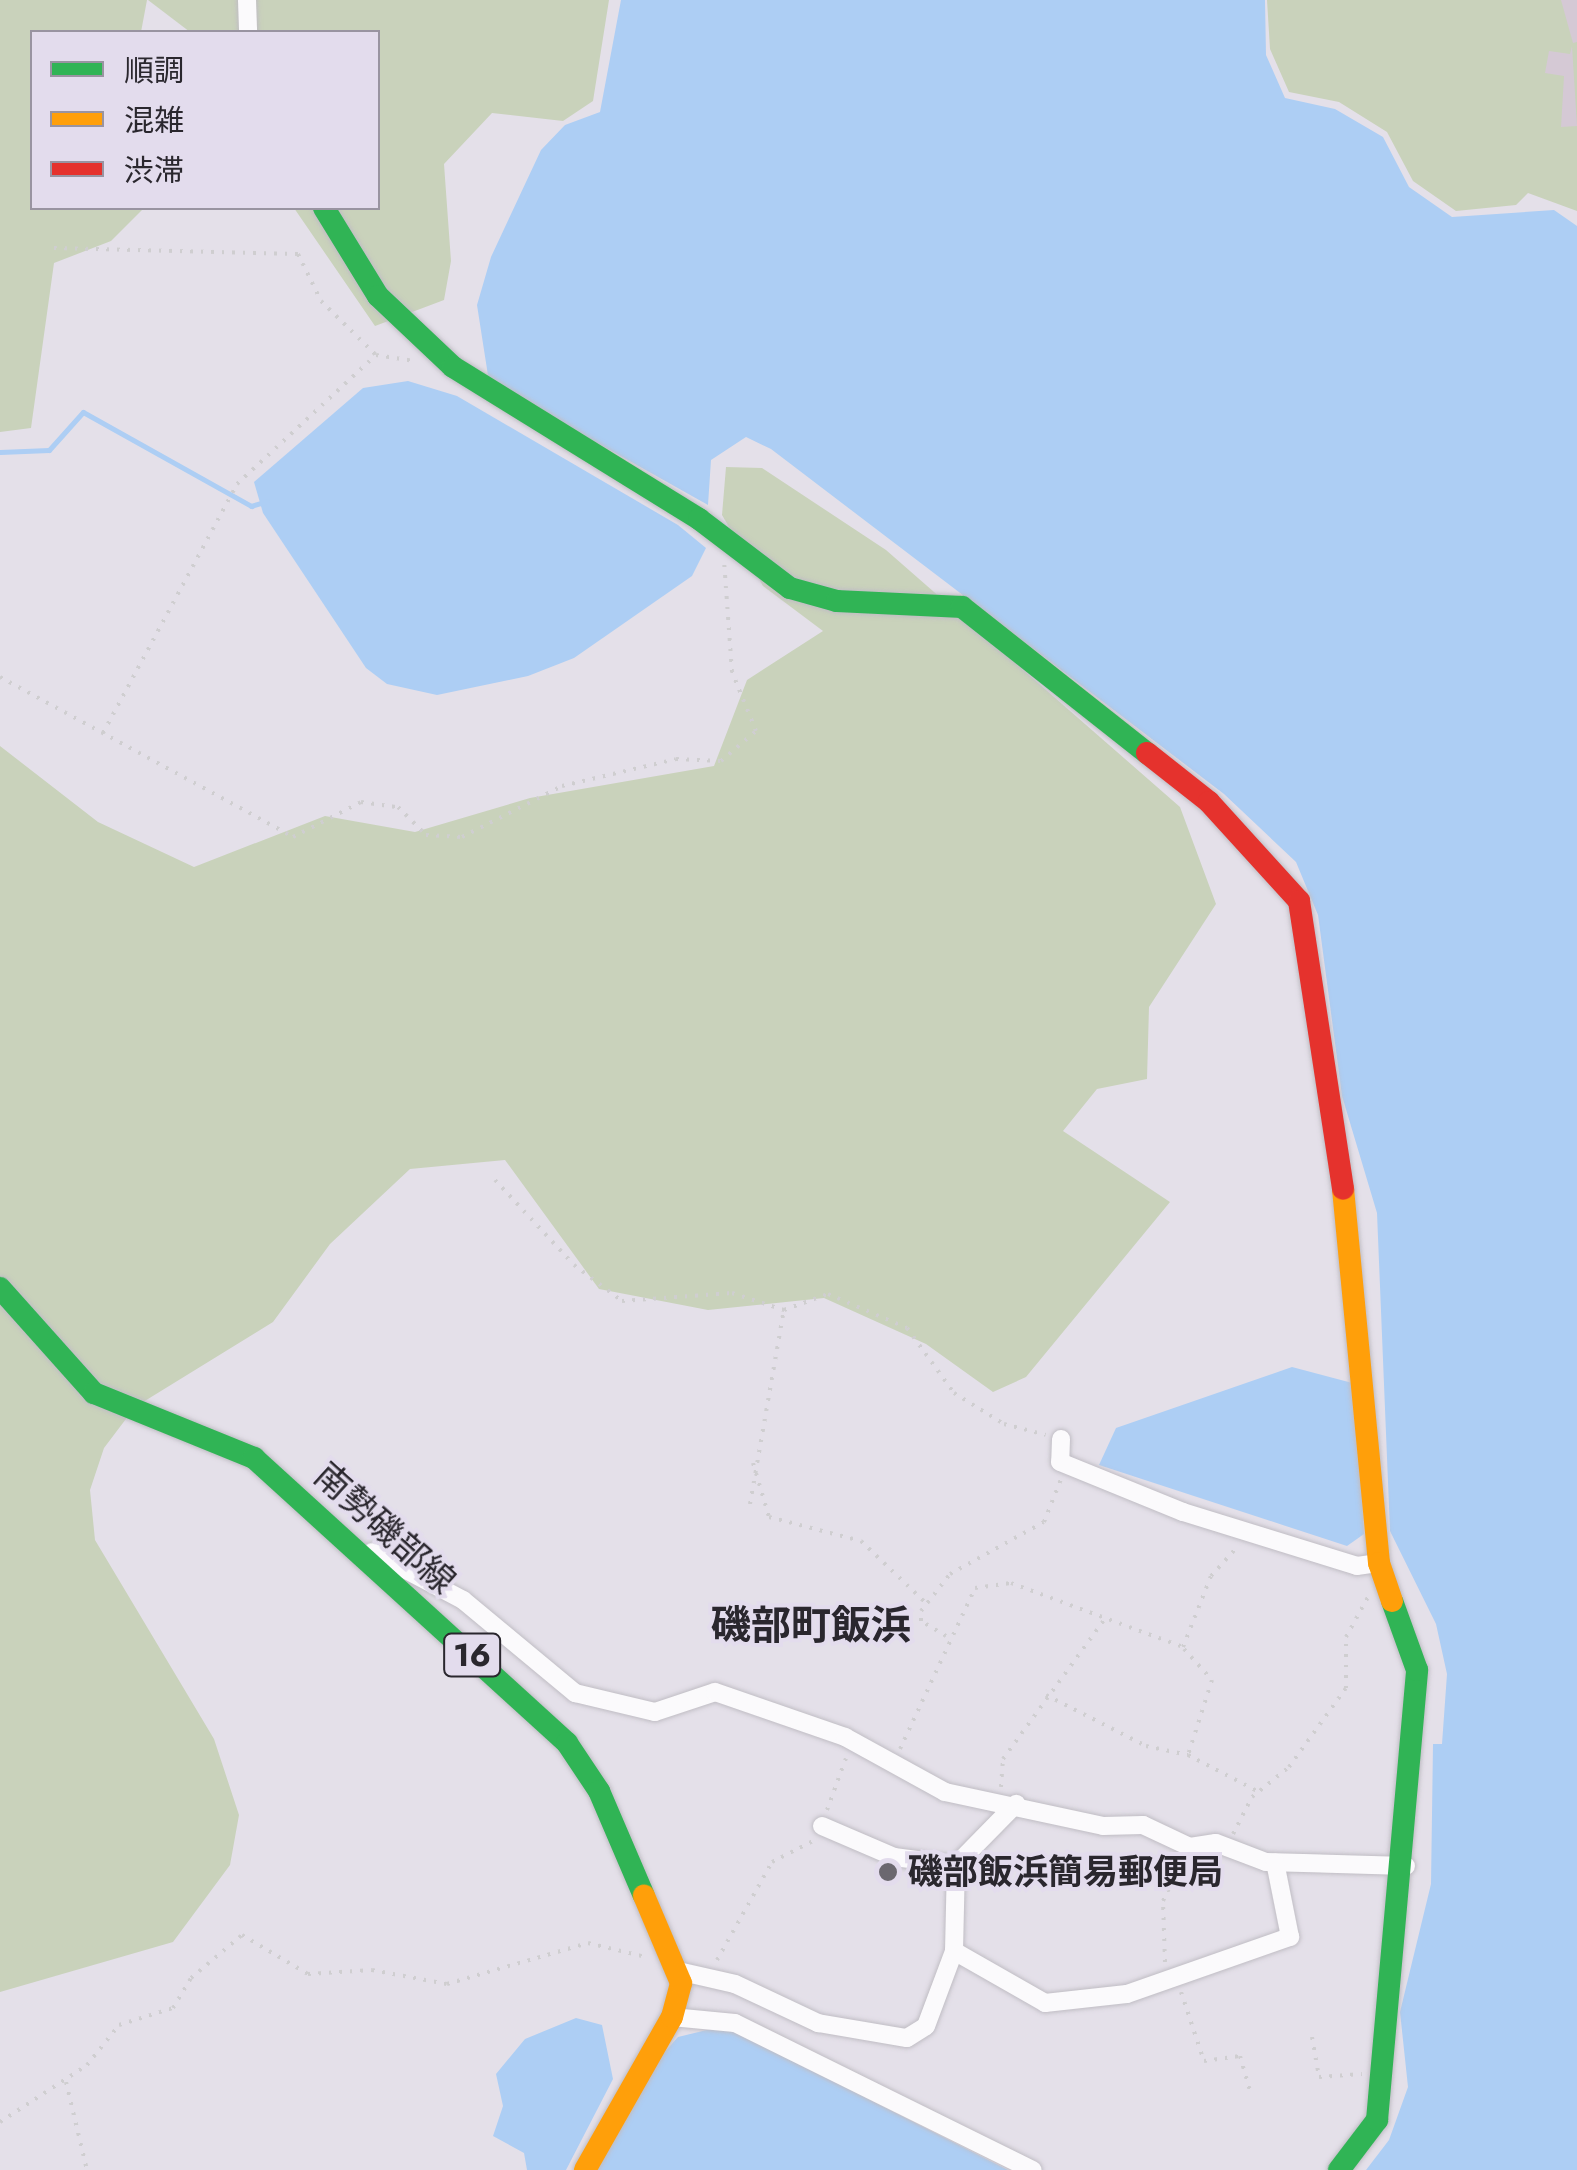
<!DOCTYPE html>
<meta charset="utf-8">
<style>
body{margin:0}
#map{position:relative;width:1577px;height:2170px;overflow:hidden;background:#e4e0e9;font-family:Jost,"Noto Sans JP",sans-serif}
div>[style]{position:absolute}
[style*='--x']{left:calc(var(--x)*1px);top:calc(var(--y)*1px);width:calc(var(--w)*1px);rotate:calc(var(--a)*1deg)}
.green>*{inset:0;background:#c9d2bb}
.water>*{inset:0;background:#adcef4}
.stream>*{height:5px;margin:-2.5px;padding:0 2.5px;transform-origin:2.5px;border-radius:2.5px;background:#adcef4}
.building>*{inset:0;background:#d5c9d5}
.path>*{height:4px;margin-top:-2px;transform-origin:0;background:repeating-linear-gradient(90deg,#cfced0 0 2.5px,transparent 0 10.5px)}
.roads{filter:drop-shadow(0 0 2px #c0bdc4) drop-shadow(0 0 2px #c0bdc4)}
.street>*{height:18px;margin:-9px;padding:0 9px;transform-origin:9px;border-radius:9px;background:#fbfafc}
.fast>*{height:22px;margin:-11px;padding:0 11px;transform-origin:11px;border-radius:11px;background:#30b455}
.slow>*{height:22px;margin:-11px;padding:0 11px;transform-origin:11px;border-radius:11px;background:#ff9f0a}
.jam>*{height:22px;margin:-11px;padding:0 11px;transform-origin:11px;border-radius:11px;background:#e5322d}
.dots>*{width:28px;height:28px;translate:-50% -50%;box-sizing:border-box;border:5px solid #e3dced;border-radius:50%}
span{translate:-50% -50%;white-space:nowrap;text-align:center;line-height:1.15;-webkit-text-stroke:8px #e3dced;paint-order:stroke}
.shield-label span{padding:2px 8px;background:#e3dced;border:2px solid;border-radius:8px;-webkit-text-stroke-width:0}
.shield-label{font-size:32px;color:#2a272e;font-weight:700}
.street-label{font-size:35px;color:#2a272e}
.poi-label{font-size:35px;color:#2a272e;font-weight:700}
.left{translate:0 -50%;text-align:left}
.quarter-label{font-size:40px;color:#2a272e;font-weight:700}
.legend{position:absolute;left:30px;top:30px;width:350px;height:180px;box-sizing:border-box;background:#e3dced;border:2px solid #9994a1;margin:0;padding:12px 18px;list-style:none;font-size:30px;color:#2a272e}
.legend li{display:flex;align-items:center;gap:20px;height:50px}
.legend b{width:50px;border:2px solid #9994a1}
</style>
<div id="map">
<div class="green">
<div style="clip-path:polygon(0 0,147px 0,141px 32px,32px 32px,32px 208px,144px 208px,111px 241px,54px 263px,31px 428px,0 432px)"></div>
<div style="clip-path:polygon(148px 0,609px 0,593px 101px,563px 121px,492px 113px,444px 164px,451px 261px,444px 300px,375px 326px,294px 208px,378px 208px,378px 32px,190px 32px)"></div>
<div style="clip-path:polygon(1267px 0,1577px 0,1577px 211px,1528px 193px,1516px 205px,1456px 211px,1413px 181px,1387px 132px,1339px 102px,1289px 92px,1270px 49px)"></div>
<div style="clip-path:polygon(726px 467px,762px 468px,886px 550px,1180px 807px,1216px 904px,1149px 1007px,1147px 1079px,1097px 1089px,1063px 1131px,1170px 1202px,1026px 1377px,993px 1392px,926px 1344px,824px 1298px,708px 1310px,599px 1289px,505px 1160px,410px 1169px,330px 1244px,273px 1322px,135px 1407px,104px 1448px,90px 1490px,95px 1540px,214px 1739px,239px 1815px,230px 1865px,173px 1942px,0 1992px,0 746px,98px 822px,194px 867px,325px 816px,415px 832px,530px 798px,714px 766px,747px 680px,823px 631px,763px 586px,722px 515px)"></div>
</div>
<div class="water">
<div style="clip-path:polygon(621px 0,1265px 0,1266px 55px,1285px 98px,1335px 109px,1383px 137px,1409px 187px,1452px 217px,1554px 210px,1577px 226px,1577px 2170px,1366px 2170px,1389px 2140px,1408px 2087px,1400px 2012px,1431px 1884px,1433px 1744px,1442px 1744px,1447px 1674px,1436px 1624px,1390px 1531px,1377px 1213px,1342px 1096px,1318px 915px,1296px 862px,1224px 794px,771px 449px,746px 437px,711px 460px,708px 505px,489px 382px,477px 305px,491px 257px,541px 150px,565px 125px,600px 112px)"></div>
<div style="clip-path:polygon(408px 381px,457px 396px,678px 525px,706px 548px,692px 576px,574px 658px,528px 676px,437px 695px,387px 684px,366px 668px,263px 513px,254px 482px,363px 388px)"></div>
<div style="clip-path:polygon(1292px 1367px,1356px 1384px,1364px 1534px,1347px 1546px,1099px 1465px,1116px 1428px)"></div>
<div style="clip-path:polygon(576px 2018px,602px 2025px,613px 2079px,566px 2170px,527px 2170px,524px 2153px,493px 2136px,503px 2106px,496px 2074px,525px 2039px)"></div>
<div style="clip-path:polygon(719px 2027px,734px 2031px,1008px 2170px,596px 2170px,663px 2054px,678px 2037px)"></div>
</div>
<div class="stream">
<div style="--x:0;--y:452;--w:49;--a:-2.3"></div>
<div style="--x:49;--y:450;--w:51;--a:-48.2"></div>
<div style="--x:83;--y:412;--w:193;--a:29.2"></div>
<div style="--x:251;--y:506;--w:17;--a:-17"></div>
</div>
<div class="building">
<div style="clip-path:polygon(1561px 0,1577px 0,1577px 42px,1573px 43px)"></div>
<div style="clip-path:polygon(1572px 46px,1577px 126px,1561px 127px,1564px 76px,1545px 73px,1549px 51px,1570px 54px)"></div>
</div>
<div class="path">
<div style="--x:54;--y:248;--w:244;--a:1.4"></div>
<div style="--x:298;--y:254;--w:52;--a:63.9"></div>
<div style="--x:321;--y:301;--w:77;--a:44.5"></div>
<div style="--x:0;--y:677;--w:334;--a:28.6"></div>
<div style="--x:293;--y:837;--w:76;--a:-27.2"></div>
<div style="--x:361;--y:802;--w:37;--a:8"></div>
<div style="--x:398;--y:807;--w:40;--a:45"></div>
<div style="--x:426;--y:835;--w:36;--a:3"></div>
<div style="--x:462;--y:837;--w:112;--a:-27"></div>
<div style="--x:562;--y:786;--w:117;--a:-13.3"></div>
<div style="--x:676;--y:759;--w:45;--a:2.5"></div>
<div style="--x:721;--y:761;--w:46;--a:-40.6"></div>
<div style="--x:756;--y:731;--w:64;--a:-112.1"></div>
<div style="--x:732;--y:672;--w:111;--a:-94.1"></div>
<div style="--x:103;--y:733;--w:283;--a:-61.7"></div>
<div style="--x:237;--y:484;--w:190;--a:-42.9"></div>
<div style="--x:376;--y:355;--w:37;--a:9"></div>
<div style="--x:495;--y:1180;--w:116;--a:47.1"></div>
<div style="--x:574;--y:1265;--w:60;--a:36.9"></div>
<div style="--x:622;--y:1301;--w:110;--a:-4.2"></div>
<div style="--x:732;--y:1293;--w:55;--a:18.1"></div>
<div style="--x:784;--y:1310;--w:47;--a:-20"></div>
<div style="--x:828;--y:1294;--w:86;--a:23.3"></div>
<div style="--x:907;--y:1328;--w:80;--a:54.1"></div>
<div style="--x:954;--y:1393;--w:59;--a:31.8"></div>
<div style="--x:1004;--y:1424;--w:43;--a:14.7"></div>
<div style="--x:753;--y:1463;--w:56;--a:73.5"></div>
<div style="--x:769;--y:1517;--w:95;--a:14.6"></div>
<div style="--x:861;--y:1541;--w:91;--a:43.7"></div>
<div style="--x:750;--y:1504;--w:197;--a:-80.1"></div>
<div style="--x:946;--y:1636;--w:29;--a:-149"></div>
<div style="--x:921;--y:1621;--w:10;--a:-90"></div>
<div style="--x:921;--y:1611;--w:47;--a:-51.9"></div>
<div style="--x:950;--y:1574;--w:107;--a:-29"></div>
<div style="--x:1044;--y:1522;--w:46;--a:-68.4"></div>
<div style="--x:1184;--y:1649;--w:42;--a:47.9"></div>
<div style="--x:1212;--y:1680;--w:79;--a:107.7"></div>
<div style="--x:1188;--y:1755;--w:80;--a:27.5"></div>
<div style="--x:1046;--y:1695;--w:112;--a:27"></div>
<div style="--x:1146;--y:1746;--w:43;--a:12.1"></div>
<div style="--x:900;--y:1749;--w:178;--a:-65"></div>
<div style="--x:975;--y:1588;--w:36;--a:-8"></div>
<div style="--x:1011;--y:1583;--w:184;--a:20.4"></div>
<div style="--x:1183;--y:1647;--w:76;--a:-68.5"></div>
<div style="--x:1211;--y:1576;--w:42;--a:-47.9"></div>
<div style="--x:1001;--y:1787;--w:28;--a:-86"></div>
<div style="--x:1003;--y:1759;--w:177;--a:-54"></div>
<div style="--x:827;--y:1810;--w:55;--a:-69.9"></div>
<div style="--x:1233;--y:1834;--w:42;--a:-62.8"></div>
<div style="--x:1252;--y:1797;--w:48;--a:-39"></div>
<div style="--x:1289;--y:1767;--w:97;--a:-54.2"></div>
<div style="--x:1346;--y:1688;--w:51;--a:-90"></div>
<div style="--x:1346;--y:1637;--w:46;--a:-61.2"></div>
<div style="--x:717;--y:1960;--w:112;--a:-60.7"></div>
<div style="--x:772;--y:1862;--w:46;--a:-27.1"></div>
<div style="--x:1165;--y:1962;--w:61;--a:-91.9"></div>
<div style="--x:1163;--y:1901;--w:44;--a:-64.6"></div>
<div style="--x:1181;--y:1992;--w:73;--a:71.6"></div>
<div style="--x:1204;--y:2061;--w:36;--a:-8"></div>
<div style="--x:1240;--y:2056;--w:40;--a:74"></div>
<div style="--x:1312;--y:2037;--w:41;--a:80.1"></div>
<div style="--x:1319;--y:2077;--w:43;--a:-4"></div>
<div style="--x:66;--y:2082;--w:90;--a:76.6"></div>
<div style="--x:0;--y:2122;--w:104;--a:-33.2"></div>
<div style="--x:87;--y:2065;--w:51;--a:-51.3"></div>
<div style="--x:119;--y:2025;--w:57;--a:-17.5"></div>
<div style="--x:173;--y:2008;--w:35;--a:-59"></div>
<div style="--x:191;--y:1978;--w:67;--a:-40.1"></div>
<div style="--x:242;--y:1935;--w:77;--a:30.6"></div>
<div style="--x:308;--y:1974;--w:64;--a:-3.6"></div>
<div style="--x:372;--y:1970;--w:76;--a:10.6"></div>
<div style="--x:447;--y:1984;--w:147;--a:-16.2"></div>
<div style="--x:588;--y:1943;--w:60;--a:13.6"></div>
</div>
<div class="roads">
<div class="street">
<div style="--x:247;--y:0;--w:32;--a:88"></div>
<div style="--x:1061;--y:1439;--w:23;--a:92"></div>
<div style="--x:1060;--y:1462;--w:133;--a:22.1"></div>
<div style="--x:1183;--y:1512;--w:182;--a:17.2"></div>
<div style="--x:1357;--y:1566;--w:22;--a:-8"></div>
<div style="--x:372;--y:1552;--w:103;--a:27.8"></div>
<div style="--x:463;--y:1600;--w:146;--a:39.7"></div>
<div style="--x:575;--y:1693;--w:82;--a:13.4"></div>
<div style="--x:655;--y:1712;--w:63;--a:-18.4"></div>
<div style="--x:715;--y:1692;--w:138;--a:19.1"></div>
<div style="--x:845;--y:1737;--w:114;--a:28.8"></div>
<div style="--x:945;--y:1792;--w:162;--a:12.1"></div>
<div style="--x:1103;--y:1826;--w:40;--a:-1.4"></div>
<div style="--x:1143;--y:1825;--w:52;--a:25.1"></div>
<div style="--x:1190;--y:1847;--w:26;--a:-9"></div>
<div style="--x:1216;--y:1843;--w:53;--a:20.8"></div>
<div style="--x:1266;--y:1862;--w:140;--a:1.6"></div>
<div style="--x:822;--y:1826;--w:78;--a:23.3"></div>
<div style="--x:894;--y:1857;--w:63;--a:7.4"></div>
<div style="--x:954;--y:1951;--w:105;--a:29.7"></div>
<div style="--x:1045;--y:2003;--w:82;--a:-6.3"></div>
<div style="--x:1127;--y:1994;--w:173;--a:-19.3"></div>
<div style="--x:1290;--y:1937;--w:76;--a:-101.3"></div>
<div style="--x:678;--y:1971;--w:58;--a:12.8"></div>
<div style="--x:735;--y:1984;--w:92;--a:25.2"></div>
<div style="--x:818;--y:2023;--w:90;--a:9.6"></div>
<div style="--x:907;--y:2038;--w:22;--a:-32"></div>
<div style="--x:926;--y:2026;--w:80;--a:-69.5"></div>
<div style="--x:954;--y:1951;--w:86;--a:-88.7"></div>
<div style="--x:956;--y:1865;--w:86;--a:-45.5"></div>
<div style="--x:672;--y:2017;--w:63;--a:5.4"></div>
<div style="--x:735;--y:2023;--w:332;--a:26.3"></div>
</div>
<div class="fast">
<div style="--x:324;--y:208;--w:103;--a:58.5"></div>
<div style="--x:378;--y:296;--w:103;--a:43.4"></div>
<div style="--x:453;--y:367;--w:289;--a:31.7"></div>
<div style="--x:699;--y:519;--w:114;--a:37.2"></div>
<div style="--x:790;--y:588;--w:49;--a:15.5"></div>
<div style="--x:837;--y:601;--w:125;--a:2.7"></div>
<div style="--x:962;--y:607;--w:236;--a:38.3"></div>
<div style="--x:0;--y:1288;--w:141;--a:48.2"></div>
<div style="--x:94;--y:1393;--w:173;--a:22.1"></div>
<div style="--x:254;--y:1458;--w:423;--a:42.3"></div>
<div style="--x:567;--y:1743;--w:58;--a:56.3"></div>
<div style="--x:599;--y:1791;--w:114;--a:66.8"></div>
<div style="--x:1339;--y:2170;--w:63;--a:-52.8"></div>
<div style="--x:1377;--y:2120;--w:452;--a:-84.9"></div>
<div style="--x:1417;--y:1670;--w:73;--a:-109.9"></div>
</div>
<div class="slow">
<div style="--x:1343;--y:1189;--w:376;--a:84.5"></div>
<div style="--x:1379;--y:1563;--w:40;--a:71.1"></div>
<div style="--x:585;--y:2170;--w:176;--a:-60.4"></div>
<div style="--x:672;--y:2017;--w:35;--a:-75"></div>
<div style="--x:681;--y:1983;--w:95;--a:-113"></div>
</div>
<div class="jam">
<div style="--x:1147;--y:753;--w:79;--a:38.3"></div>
<div style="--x:1209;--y:802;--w:134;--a:47.7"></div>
<div style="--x:1299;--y:901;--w:291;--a:81.3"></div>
</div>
</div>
<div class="dots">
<div style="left:888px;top:1872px;background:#6b686f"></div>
</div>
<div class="shield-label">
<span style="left:472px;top:1655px">16</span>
</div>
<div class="street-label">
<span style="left:385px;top:1528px;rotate:42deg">南勢磯部線</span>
</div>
<div class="poi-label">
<span class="left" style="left:908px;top:1872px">磯部飯浜簡易郵便局</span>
</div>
<div class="quarter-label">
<span style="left:811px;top:1625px">磯部町飯浜</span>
</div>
<ul class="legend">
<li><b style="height:12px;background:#30b455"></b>順調</li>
<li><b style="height:12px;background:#ff9f0a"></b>混雑</li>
<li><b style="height:12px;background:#e5322d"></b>渋滞</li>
</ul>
</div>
